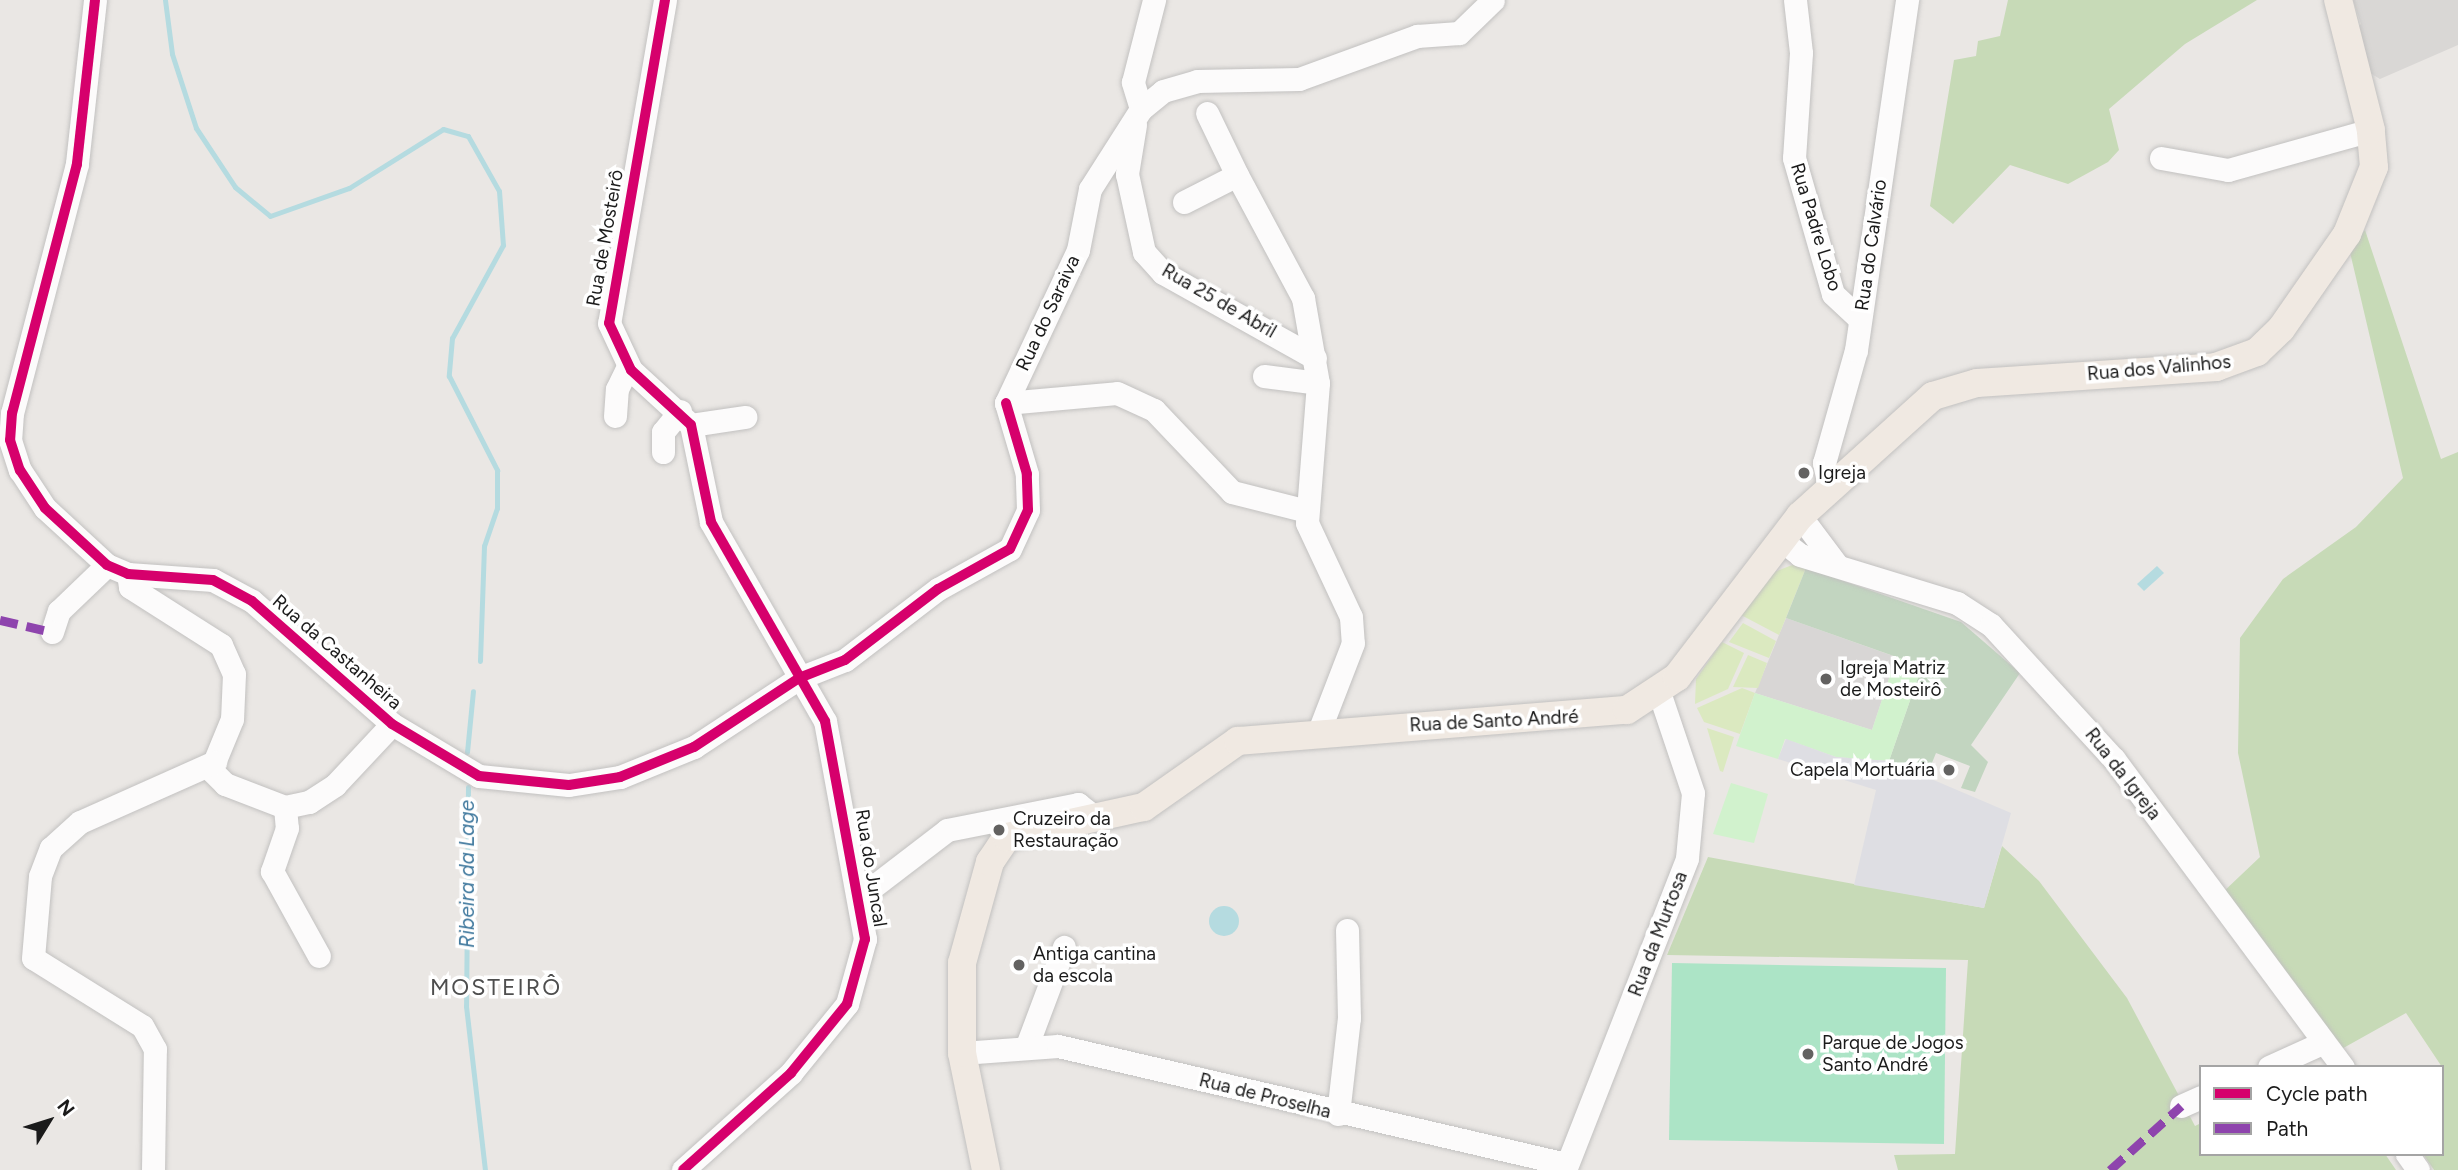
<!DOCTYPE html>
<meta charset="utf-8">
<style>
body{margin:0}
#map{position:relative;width:2458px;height:1170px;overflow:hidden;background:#eae7e4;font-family:Figtree,sans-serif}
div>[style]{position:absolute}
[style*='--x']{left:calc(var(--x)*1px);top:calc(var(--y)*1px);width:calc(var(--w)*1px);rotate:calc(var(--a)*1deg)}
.residential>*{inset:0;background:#d9d7d5}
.religious>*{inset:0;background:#d8d6d5}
.grass>*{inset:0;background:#dbe9c0}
.forest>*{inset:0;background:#c7dab7}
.cemetery>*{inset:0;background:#c2d5c0}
.park>*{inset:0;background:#d1f2cd}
.pitch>*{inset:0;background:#ace4c6}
.plaza>*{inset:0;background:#dedee3}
.water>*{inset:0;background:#b5dbe0}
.round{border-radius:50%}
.stream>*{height:5px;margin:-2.5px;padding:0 2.5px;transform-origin:2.5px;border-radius:2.5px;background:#b5dbe0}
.roads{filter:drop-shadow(0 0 2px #c2c1c0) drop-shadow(0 0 2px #c2c1c0)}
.minor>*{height:23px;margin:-11.5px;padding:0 11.5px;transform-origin:11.5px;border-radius:11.5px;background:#fcfbfb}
.major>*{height:28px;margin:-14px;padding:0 14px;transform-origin:14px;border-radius:14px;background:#f0e9e2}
.quiet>*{height:9px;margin-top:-4.5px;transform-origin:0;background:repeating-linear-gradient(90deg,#8e44ad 0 18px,transparent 0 27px)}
.cycleway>*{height:10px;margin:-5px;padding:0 5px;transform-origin:5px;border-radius:5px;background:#d6006c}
.dots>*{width:19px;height:19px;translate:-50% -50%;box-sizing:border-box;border:4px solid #fff;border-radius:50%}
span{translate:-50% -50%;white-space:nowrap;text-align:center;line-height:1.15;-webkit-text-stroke:7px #fff;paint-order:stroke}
.street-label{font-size:19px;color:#1b1b1b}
.poi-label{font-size:19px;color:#1b1b1b}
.left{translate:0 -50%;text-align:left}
.right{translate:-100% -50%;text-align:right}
.water-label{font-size:21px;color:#40799e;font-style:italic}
.quarter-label{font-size:23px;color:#4e4e4e;letter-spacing:2px}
.legend{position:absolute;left:2199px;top:1065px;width:245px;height:91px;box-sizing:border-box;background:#fff;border:2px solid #a4a4a4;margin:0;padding:9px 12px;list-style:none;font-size:21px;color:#1b1b1b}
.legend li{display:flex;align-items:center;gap:14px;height:35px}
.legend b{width:35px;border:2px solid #a4a4a4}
.north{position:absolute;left:14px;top:1086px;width:70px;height:70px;-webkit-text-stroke:5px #fff;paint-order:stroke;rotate:52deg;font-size:19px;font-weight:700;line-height:28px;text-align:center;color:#1b1b1b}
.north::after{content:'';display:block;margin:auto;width:24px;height:32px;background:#1b1b1b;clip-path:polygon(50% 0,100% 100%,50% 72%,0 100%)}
</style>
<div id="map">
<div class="residential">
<div style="clip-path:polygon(2353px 0,2458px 0,2458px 45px,2380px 79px,2370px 73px,2354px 31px,2361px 24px)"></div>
</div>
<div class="religious">
<div style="clip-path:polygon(1786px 618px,1896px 657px,1872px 730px,1755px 693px)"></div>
</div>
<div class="grass">
<div style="clip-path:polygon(1795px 564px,1806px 568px,1779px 635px,1741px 615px,1774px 572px)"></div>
<div style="clip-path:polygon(1743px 623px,1776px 641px,1769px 658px,1729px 642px)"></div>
<div style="clip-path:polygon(1722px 642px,1744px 653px,1728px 689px,1695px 704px,1696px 679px)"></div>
<div style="clip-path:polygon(1748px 655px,1767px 663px,1758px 688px,1733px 687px)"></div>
<div style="clip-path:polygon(1742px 688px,1755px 693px,1740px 734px,1704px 722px,1697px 708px)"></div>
<div style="clip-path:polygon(1707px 728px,1734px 737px,1723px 772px,1720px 771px)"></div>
</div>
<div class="forest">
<div style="clip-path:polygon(2008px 0,2257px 0,2185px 44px,2109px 109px,2119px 150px,2108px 162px,2068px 184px,2010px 165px,1953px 224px,1930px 206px,1954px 60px,1976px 56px,1978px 41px,2000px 36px)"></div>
<div style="clip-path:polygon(2365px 230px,2441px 459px,2458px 452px,2458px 1170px,2434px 1170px,2423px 1154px,2442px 1154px,2442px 1067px,2406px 1013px,2338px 1051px,2221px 894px,2260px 857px,2238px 753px,2240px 638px,2283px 579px,2356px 527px,2403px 478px,2349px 248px)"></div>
<div style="clip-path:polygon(2002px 846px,2039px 881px,2127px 998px,2195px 1126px,2201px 1123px,2201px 1154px,2385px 1154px,2396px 1170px,1898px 1170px,1894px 1155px,1955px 1154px,1968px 960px,1667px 955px,1708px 857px,1984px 908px)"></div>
</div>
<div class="cemetery">
<div style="clip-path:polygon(1806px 568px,1961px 622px,2020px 673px,1971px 745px,1988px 762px,1975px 792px,1961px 788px,1970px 766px,1936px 753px,1927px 775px,1889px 761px,1922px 666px,1786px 618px)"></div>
</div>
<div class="park">
<div style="clip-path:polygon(1896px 657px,1922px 666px,1889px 761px,1836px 757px,1785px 739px,1778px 759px,1736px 746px,1755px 693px,1872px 730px)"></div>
<div style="clip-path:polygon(1731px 783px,1768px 794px,1754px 843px,1713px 834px)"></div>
</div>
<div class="pitch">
<div style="clip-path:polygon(1672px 963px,1946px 968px,1944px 1144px,1669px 1140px)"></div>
</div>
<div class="plaza">
<div style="clip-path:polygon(1786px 739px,1836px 757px,1889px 761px,2011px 813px,1984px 908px,1854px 885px,1876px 790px,1778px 759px)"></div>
</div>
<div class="water">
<div style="clip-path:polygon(2157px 566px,2164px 573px,2144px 591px,2137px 584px)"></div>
<div class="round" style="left:1209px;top:906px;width:30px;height:30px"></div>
</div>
<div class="stream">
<div style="--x:165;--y:0;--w:54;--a:82.6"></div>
<div style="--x:172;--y:54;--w:78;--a:72"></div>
<div style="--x:196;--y:128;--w:71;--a:56.5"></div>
<div style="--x:235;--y:187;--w:45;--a:39.6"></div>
<div style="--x:270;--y:216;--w:84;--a:-19.5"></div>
<div style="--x:349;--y:188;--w:111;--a:-32.1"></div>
<div style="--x:443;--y:129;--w:26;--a:16"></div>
<div style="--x:468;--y:136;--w:63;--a:60.6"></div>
<div style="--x:499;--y:191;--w:54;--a:85.8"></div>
<div style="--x:503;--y:245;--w:106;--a:118.7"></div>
<div style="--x:452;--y:338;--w:38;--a:95"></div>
<div style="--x:449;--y:376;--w:106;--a:62.9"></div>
<div style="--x:497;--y:470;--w:38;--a:90"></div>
<div style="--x:497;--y:508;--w:40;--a:108.9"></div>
<div style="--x:484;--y:546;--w:115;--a:92"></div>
<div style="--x:467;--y:752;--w:61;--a:-84.4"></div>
<div style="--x:468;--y:787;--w:219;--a:90.5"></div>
<div style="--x:466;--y:1006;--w:165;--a:83.4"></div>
</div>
<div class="roads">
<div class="minor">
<div style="--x:95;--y:0;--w:165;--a:96.3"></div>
<div style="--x:77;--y:164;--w:257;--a:104.6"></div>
<div style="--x:12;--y:413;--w:27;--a:94"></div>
<div style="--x:10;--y:440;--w:32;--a:72"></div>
<div style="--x:20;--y:470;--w:45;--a:56.7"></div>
<div style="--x:45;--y:508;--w:84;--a:42.6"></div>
<div style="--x:107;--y:565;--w:23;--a:23"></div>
<div style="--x:128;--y:574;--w:85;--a:4"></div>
<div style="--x:213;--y:580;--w:44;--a:28.3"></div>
<div style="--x:252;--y:601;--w:186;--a:41.3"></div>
<div style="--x:392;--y:724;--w:101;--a:30.9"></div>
<div style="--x:479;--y:776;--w:90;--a:5.7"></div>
<div style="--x:569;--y:785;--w:52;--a:-8.9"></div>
<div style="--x:620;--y:777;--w:80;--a:-22.1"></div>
<div style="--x:694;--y:747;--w:126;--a:-33.3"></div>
<div style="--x:799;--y:678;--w:49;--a:-21.4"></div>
<div style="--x:845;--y:660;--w:117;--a:-37.4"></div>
<div style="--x:938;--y:589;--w:82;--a:-29.1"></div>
<div style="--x:1010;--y:549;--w:43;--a:-65.2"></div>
<div style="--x:1028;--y:510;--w:36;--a:-92"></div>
<div style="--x:1027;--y:474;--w:74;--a:-106.5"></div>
<div style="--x:665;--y:0;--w:328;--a:99.8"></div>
<div style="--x:609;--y:323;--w:52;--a:64.9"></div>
<div style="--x:631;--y:370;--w:81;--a:42.5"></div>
<div style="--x:691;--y:425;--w:99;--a:78.3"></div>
<div style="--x:711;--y:522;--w:229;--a:60.2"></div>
<div style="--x:825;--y:721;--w:222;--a:79.6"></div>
<div style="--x:865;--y:939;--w:67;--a:105.5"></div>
<div style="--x:847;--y:1004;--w:89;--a:129.1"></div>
<div style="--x:791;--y:1073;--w:145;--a:138.1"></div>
<div style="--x:1795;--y:0;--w:53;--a:83.5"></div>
<div style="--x:1801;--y:53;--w:105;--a:93.8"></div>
<div style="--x:1794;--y:158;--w:141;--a:74"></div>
<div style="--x:1833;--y:294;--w:37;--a:43"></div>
<div style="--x:1141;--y:109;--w:28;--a:-107"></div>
<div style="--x:1133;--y:82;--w:85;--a:-75.6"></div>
<div style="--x:1207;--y:113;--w:69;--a:64.2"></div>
<div style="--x:1135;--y:125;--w:50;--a:99.3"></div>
<div style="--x:1127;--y:174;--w:80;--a:77.7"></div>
<div style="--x:1144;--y:252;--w:28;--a:48"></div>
<div style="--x:1163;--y:273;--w:174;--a:29.2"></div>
<div style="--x:2161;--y:158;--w:68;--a:10.2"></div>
<div style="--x:2228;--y:170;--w:148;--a:-15.6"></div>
<div style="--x:1184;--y:202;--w:59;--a:-27"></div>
<div style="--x:1237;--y:175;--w:140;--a:61.8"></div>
<div style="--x:1303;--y:298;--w:86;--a:80"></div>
<div style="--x:1318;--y:383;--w:140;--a:94.5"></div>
<div style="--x:1307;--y:523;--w:104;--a:64.9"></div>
<div style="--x:1351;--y:617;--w:26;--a:86"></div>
<div style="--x:1353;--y:643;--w:94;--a:111.1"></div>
<div style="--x:1264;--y:376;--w:54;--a:7.4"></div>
<div style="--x:1006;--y:403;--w:169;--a:-64.8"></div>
<div style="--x:1078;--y:250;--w:62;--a:-78.9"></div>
<div style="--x:1090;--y:189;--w:95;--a:-57.5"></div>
<div style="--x:1141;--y:109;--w:28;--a:-39"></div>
<div style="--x:1163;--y:91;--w:35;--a:-16"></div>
<div style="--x:1197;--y:81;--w:102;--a:-1.1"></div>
<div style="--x:1299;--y:79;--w:126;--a:-20"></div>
<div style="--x:1417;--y:36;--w:42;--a:-4.1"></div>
<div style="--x:1459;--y:33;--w:47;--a:-44.1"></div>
<div style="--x:1006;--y:403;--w:111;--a:-5.1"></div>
<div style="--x:1117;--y:393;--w:41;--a:24.7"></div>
<div style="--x:1154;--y:410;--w:113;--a:46.4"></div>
<div style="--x:1232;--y:492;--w:77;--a:14.2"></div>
<div style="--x:615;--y:416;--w:27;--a:-86"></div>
<div style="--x:617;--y:389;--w:25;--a:-64"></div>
<div style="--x:691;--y:425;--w:55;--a:-8.4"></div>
<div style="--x:663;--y:452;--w:20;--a:-90"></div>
<div style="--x:663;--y:432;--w:27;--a:-51"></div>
<div style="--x:1829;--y:486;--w:24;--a:-102"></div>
<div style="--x:1824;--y:463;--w:117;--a:-74.2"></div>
<div style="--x:1856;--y:350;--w:354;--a:-81.7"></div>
<div style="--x:1800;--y:516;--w:60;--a:53.1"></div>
<div style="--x:1781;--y:540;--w:24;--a:38"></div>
<div style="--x:1800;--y:555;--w:164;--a:17"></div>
<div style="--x:1957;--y:603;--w:40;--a:32.9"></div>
<div style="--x:1991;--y:625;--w:182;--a:47.5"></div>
<div style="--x:2114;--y:759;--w:384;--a:53.4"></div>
<div style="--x:128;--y:574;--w:13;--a:81"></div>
<div style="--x:130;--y:587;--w:108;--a:32.5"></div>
<div style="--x:221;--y:645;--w:32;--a:66"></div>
<div style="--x:234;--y:674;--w:45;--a:92.5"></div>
<div style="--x:232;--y:719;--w:55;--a:112.4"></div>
<div style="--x:211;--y:770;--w:20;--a:45"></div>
<div style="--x:225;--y:784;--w:64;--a:21"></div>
<div style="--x:285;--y:807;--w:25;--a:-12"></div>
<div style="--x:309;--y:802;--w:31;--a:-33"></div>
<div style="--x:335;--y:785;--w:83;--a:-46.9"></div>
<div style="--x:52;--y:632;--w:22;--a:-72"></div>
<div style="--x:59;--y:611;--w:66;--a:-43.8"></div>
<div style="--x:285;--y:807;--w:21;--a:85"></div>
<div style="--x:287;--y:828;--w:46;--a:109.2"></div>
<div style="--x:272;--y:871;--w:97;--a:61.1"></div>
<div style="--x:861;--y:896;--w:108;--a:-37.5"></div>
<div style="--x:947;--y:830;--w:134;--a:-11.2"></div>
<div style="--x:1078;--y:804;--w:23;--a:38"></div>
<div style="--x:1026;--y:1048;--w:108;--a:-69.4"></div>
<div style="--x:962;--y:1053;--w:96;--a:-4.2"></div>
<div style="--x:1058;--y:1046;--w:522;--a:13.08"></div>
<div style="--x:2269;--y:1067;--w:60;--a:-24.4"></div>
<div style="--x:2181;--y:1106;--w:22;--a:-24"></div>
<div style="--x:1338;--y:1114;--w:97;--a:-83.5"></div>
<div style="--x:1349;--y:1018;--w:88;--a:-91.3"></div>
<div style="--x:2407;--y:1154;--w:19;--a:55"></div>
<div style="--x:153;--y:1170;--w:121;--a:-89.1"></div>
<div style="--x:155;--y:1049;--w:26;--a:-119"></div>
<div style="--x:142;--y:1026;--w:128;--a:-148"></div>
<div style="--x:33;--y:958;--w:82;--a:-85.1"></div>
<div style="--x:40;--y:876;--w:30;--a:-69"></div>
<div style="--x:51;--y:848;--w:39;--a:-42"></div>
<div style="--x:80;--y:822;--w:148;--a:-24"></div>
<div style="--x:1565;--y:1170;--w:335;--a:-68.6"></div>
<div style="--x:1687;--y:858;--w:65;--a:-84.7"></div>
<div style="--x:1693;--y:793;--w:107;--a:-108.6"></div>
</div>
<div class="major">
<div style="--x:986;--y:1170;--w:119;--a:-101.6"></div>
<div style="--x:962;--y:1053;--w:90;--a:-90"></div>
<div style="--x:962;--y:963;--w:105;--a:-74.5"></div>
<div style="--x:990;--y:862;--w:30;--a:-56"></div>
<div style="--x:1007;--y:837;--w:140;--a:-12.4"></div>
<div style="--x:1144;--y:807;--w:115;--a:-35.1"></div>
<div style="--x:1238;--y:741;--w:390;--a:-4.6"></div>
<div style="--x:1627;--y:710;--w:60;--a:-33.4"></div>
<div style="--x:1677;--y:677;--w:203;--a:-52.6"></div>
<div style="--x:1800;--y:516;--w:179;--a:-42.1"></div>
<div style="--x:1933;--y:396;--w:46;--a:-16.5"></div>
<div style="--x:1977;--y:383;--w:240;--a:-3.8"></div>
<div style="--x:2216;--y:367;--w:44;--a:-20.1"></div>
<div style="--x:2257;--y:352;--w:33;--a:-44"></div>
<div style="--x:2281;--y:329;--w:116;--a:-55.2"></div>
<div style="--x:2347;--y:234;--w:72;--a:-68.1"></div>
<div style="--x:2374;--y:167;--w:37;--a:-95"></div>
<div style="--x:2371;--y:130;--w:134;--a:-104.2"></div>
</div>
</div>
<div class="quiet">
<div style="--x:0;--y:620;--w:53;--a:13"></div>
<div style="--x:2110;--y:1170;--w:96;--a:-42"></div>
</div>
<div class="cycleway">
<div style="--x:95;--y:0;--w:165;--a:96.3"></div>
<div style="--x:77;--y:164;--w:257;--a:104.6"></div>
<div style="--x:12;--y:413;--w:27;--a:94"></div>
<div style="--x:10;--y:440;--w:32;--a:72"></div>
<div style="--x:20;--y:470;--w:45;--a:56.7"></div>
<div style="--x:45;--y:508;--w:84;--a:42.6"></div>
<div style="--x:107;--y:565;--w:23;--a:23"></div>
<div style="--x:128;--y:574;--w:85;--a:4"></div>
<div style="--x:213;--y:580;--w:44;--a:28.3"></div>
<div style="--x:252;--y:601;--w:186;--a:41.3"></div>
<div style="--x:392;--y:724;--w:101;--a:30.9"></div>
<div style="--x:479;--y:776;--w:90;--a:5.7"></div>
<div style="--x:569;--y:785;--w:52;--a:-8.9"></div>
<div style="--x:620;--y:777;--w:80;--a:-22.1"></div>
<div style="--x:694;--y:747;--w:126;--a:-33.3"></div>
<div style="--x:799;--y:678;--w:49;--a:-21.4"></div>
<div style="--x:845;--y:660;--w:117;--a:-37.4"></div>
<div style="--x:938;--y:589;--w:82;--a:-29.1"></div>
<div style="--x:1010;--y:549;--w:43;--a:-65.2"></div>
<div style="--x:1028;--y:510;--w:36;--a:-92"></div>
<div style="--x:1027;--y:474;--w:74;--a:-106.5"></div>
<div style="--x:665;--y:0;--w:328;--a:99.8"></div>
<div style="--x:609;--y:323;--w:52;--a:64.9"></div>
<div style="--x:631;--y:370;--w:81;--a:42.5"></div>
<div style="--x:691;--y:425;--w:99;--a:78.3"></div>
<div style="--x:711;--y:522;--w:229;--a:60.2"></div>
<div style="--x:825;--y:721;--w:222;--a:79.6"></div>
<div style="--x:865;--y:939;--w:67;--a:105.5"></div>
<div style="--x:847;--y:1004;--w:89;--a:129.1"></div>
<div style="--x:791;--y:1073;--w:145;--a:138.1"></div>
</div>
<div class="dots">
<div style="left:1804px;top:473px;background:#636261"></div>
<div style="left:1826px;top:679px;background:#636261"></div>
<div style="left:1949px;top:770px;background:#636261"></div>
<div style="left:999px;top:830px;background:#636261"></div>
<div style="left:1019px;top:965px;background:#636261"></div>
<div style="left:1808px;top:1054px;background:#636261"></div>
</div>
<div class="street-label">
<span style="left:1816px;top:227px;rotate:73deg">Rua Padre Lobo</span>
<span style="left:605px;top:238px;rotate:-80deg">Rua de Mosteirô</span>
<span style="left:1871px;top:245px;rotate:-82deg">Rua do Calvário</span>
<span style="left:1219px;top:301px;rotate:30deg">Rua 25 de Abril</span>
<span style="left:1048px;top:313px;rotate:-65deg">Rua do Saraiva</span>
<span style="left:2159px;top:368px;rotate:-5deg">Rua dos Valinhos</span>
<span style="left:337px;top:652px;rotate:41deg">Rua da Castanheira</span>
<span style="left:1494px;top:721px;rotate:-3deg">Rua de Santo André</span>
<span style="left:2123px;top:774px;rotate:52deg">Rua da Igreja</span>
<span style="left:871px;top:868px;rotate:81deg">Rua do Juncal</span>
<span style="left:1658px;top:934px;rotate:-69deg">Rua da Murtosa</span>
<span style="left:1265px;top:1096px;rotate:14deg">Rua de Proselha</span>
</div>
<div class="poi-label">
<span class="left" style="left:1818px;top:473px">Igreja</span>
<span class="left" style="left:1840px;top:679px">Igreja Matriz<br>de Mosteirô</span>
<span class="right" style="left:1935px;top:770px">Capela Mortuária</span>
<span class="left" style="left:1013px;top:830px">Cruzeiro da<br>Restauração</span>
<span class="left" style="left:1033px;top:965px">Antiga cantina<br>da escola</span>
<span class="left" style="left:1822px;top:1054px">Parque de Jogos<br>Santo André</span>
</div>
<div class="water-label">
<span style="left:467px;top:874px;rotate:-90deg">Ribeira da Lage</span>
</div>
<div class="quarter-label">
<span style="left:496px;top:987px">MOSTEIRÔ</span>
</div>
<ul class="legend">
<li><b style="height:9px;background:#d6006c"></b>Cycle path</li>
<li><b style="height:9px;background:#8e44ad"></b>Path</li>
</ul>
<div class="north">N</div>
</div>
